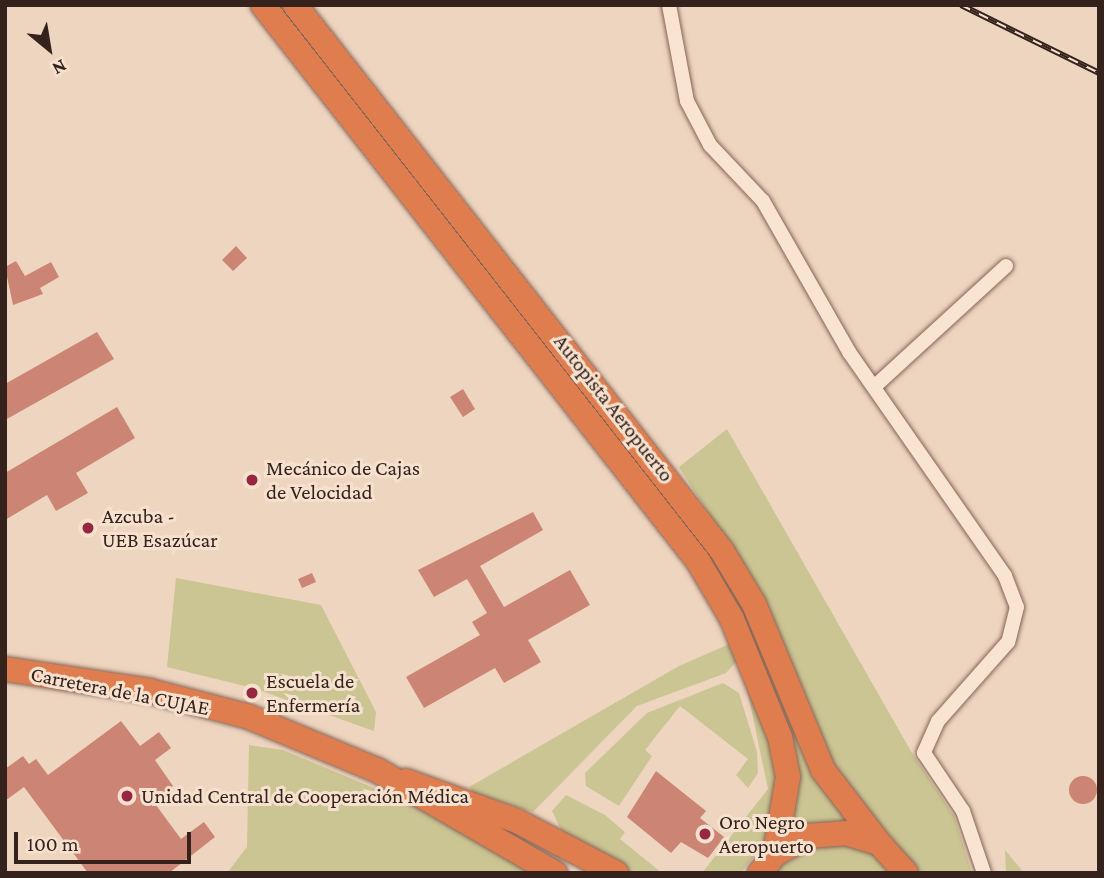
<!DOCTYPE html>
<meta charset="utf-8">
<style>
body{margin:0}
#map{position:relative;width:1104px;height:878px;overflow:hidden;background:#eed5bf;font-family:"Crimson Pro",serif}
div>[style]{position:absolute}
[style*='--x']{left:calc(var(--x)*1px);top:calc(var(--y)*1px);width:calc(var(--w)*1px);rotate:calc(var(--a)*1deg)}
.green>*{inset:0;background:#cbc593}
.building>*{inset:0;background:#cc8474}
.round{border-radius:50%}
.roads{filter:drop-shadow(0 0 2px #866557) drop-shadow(0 0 2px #866557)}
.street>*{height:14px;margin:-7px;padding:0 7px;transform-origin:7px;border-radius:7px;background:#f9e4d2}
.highway>*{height:24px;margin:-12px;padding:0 12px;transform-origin:12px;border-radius:12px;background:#df7d4e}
.rail>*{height:6px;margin-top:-3px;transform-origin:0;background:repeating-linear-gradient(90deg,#f5e1ce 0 10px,#35221c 0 20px);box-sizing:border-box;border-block:2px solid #35221c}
.dots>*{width:19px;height:19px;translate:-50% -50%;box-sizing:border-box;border:4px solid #f5e1ce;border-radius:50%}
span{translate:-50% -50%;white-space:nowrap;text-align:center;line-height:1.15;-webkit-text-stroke:6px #f5e1ce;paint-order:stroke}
.street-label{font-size:21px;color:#35221c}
.poi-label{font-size:21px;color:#35221c}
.left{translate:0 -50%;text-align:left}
.frame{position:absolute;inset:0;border:7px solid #35221c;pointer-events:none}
.north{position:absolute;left:14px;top:14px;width:70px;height:70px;-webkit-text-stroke:5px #f5e1ce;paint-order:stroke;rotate:150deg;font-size:19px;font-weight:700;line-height:28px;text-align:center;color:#35221c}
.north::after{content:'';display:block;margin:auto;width:24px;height:32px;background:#35221c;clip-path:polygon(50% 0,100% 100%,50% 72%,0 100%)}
.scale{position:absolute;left:14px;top:832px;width:177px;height:32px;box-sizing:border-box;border:4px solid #35221c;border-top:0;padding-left:9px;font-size:21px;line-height:24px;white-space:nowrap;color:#35221c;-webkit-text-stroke:5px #f5e1ce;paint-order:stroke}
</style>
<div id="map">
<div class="green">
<div style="clip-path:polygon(504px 287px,683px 510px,743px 601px,849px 820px,790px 829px,762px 668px,499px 291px)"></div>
<div style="clip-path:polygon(727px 429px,912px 753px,954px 816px,972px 873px,917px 873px,831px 766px,764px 600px,679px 467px)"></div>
<div style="clip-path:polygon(176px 578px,321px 605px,376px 712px,374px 731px,253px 688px,167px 667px)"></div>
<div style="clip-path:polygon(734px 642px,737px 661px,726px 673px,637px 706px,533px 812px,475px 794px,469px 787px,679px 666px)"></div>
<div style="clip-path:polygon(740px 656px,775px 736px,777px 826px,741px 873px,702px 873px,768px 789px)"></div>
<div style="clip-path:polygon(723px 683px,739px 693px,757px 752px,758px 773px,748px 788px,736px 775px,748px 759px,680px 706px,645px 750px,652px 756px,619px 806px,586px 786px,585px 773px,647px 713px)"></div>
<div style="clip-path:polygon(249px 745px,283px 750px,410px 803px,540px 873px,227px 873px,247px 847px)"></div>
<div style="clip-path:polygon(566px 795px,605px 815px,625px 832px,620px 839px,662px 873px,632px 873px,564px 836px,552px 811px)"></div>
<div style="clip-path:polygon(825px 840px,867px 847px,898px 873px,768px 873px)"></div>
<div style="clip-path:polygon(1005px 850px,1024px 873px,1006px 873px)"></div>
</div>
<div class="building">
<div style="clip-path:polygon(236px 246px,247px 258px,233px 271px,222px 260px)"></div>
<div style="clip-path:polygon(16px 261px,25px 276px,51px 262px,59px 277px,40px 288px,43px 294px,13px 305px,5px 267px)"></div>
<div style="clip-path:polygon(97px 332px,114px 359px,5px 420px,5px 384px)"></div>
<div style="clip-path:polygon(463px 389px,475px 409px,463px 417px,450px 397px)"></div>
<div style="clip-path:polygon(117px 407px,135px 438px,76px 473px,88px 493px,56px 511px,47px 495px,5px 520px,5px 473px)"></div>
<div style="clip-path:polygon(533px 512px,543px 530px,480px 566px,504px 607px,570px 570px,590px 605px,528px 640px,541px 662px,504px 683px,495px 668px,424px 708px,406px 677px,480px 635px,472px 622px,487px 613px,467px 579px,434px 597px,418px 570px)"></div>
<div style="clip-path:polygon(312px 573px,316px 582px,302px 588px,298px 579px)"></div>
<div style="clip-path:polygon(121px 721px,140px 746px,159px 732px,171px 748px,155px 760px,173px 786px,153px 801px,181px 839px,204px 822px,215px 837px,169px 873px,88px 873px,24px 787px,5px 801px,5px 769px,23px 756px,29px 764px,36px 759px,48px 775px)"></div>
<div style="clip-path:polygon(656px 771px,706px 811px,700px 818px,724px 837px,708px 858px,681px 842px,671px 853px,627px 817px)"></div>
<div class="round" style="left:1069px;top:776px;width:28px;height:28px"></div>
</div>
<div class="roads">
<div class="street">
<div style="--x:669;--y:5;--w:98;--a:79.4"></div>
<div style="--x:687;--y:101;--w:50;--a:62.4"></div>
<div style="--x:710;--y:145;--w:77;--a:46.6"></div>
<div style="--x:763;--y:201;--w:174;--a:60.3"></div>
<div style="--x:849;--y:352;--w:273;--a:55.1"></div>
<div style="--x:1005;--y:576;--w:33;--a:69"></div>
<div style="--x:1017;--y:607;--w:36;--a:104"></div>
<div style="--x:1008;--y:642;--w:106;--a:131.5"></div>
<div style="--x:938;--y:721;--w:35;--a:114"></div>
<div style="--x:924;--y:753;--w:70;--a:56.1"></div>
<div style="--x:963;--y:811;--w:65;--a:71.3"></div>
<div style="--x:874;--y:387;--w:179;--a:-42.5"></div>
</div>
<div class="highway">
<div style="--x:263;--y:5;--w:706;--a:51.96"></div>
<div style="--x:698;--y:561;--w:67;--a:59.6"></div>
<div style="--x:732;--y:619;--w:127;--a:67.9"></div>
<div style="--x:780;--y:737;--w:41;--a:78.7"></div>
<div style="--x:788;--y:777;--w:78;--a:99.6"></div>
<div style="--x:295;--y:5;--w:693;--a:51.97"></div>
<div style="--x:722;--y:551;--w:62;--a:58.9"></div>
<div style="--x:754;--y:604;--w:180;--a:67.4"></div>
<div style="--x:823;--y:770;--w:92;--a:52.5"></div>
<div style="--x:5;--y:669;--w:147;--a:8.6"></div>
<div style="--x:150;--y:691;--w:100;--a:14.5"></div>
<div style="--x:247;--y:716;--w:141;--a:22.6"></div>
<div style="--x:377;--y:770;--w:206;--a:30.1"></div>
<div style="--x:406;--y:781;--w:118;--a:19.8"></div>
<div style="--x:517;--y:821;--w:112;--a:27.7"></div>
<div style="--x:760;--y:873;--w:24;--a:-52"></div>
<div style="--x:775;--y:854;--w:37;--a:-29"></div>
<div style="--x:807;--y:836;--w:39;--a:-4"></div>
<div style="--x:846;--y:833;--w:34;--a:17"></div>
<div style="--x:879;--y:843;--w:40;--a:48"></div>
</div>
</div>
<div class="rail">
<div style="--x:961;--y:5;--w:154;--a:26.2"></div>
</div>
<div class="dots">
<div style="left:252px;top:480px;background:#952741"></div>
<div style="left:88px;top:528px;background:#952741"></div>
<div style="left:252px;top:693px;background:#952741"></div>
<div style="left:127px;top:796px;background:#952741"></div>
<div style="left:705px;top:834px;background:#952741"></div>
</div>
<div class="street-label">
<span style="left:614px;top:408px;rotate:52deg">Autopista Aeropuerto</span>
<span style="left:120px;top:691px;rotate:11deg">Carretera de la CUJAE</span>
</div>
<div class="poi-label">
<span class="left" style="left:266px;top:480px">Mecánico de Cajas<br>de Velocidad</span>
<span class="left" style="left:102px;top:528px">Azcuba -<br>UEB Esazúcar</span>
<span class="left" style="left:266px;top:693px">Escuela de<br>Enfermería</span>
<span class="left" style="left:141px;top:796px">Unidad Central de Cooperación Médica</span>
<span class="left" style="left:719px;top:834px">Oro Negro<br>Aeropuerto</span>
</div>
<div class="frame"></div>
<div class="north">N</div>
<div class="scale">100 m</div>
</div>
